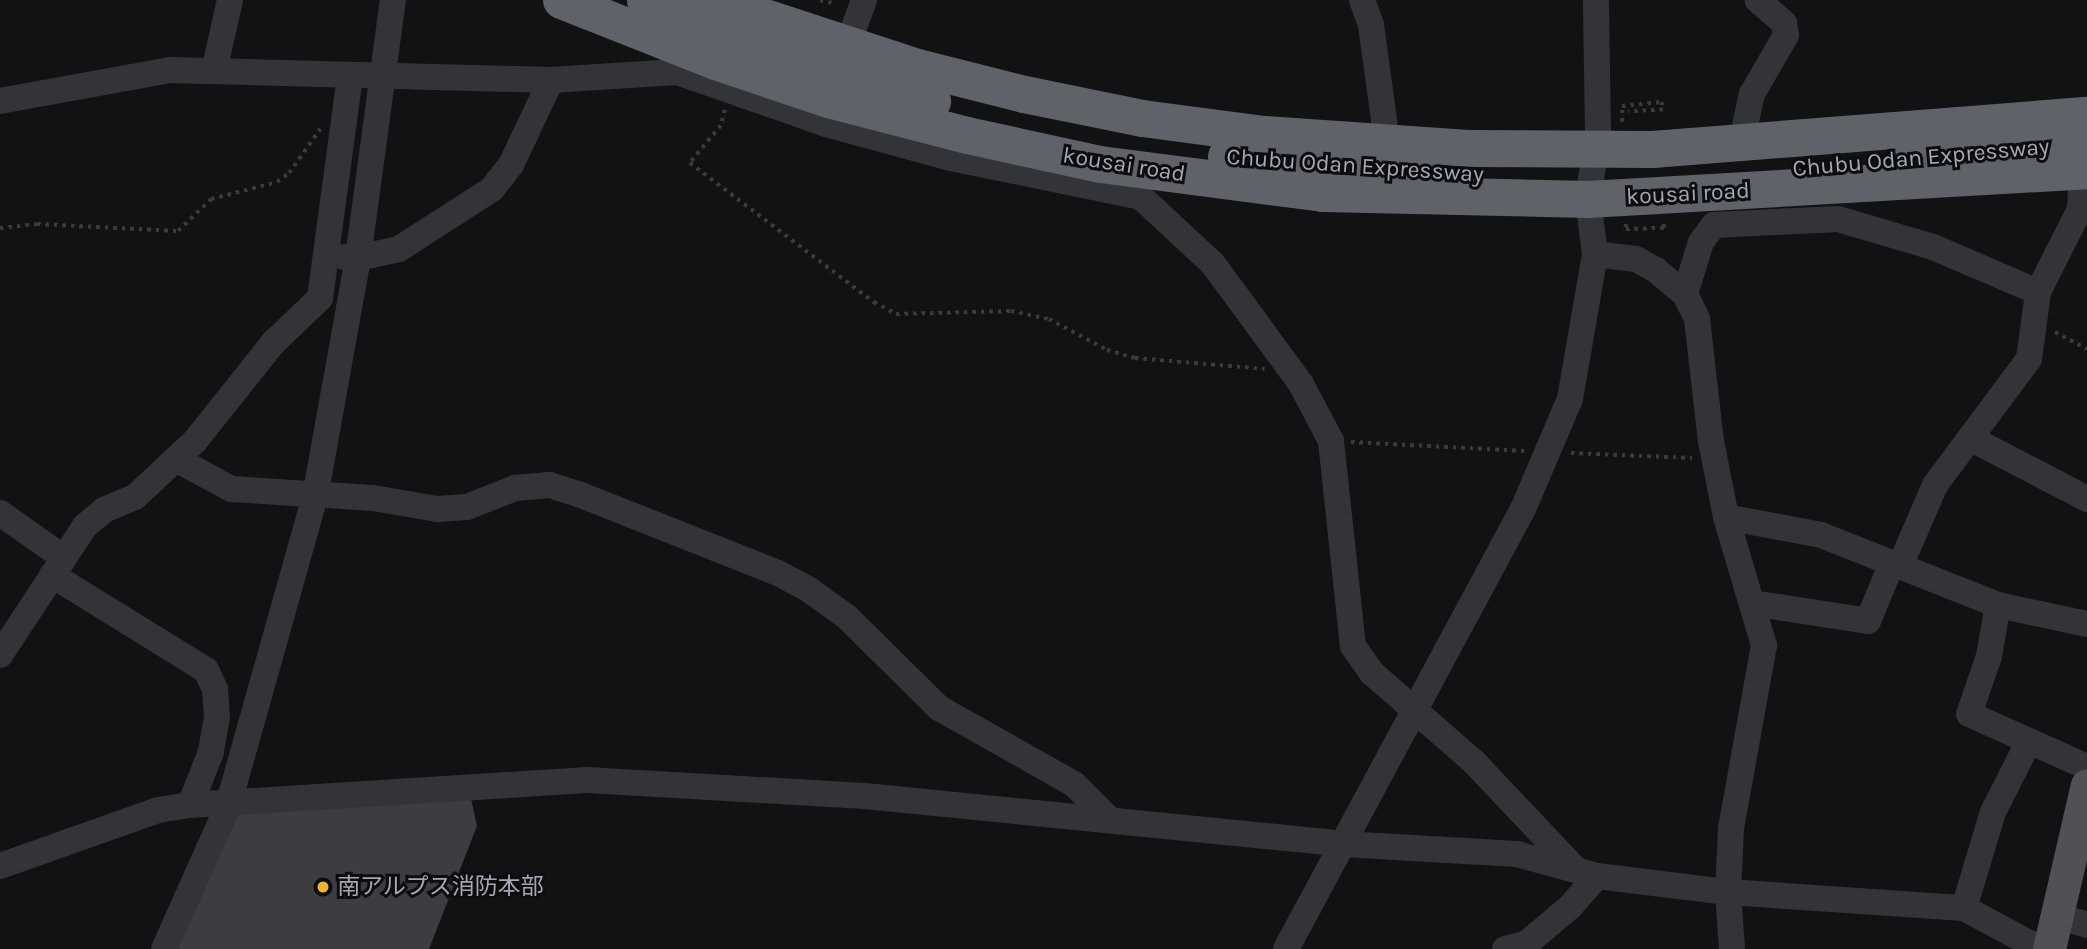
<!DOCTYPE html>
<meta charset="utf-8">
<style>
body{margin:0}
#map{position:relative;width:2087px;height:949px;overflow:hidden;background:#121214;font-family:Karla,"Noto Sans JP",sans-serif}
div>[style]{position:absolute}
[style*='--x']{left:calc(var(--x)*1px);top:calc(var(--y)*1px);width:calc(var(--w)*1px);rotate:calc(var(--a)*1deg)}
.building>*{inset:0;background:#3c3d41}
.path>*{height:3.5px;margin-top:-1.75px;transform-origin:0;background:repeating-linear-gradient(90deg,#393b3f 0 3.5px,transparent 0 8.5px)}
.minor>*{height:26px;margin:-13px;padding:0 13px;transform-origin:13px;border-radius:13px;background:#333438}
.major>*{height:33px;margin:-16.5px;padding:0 16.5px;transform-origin:16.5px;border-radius:16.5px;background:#4f5157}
.highway>*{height:37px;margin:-18.5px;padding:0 18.5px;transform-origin:18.5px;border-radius:18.5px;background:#5f6269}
.dots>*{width:19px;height:19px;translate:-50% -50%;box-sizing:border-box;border:4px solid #0d0d0f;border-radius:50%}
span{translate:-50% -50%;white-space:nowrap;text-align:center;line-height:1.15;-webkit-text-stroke:6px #0d0d0f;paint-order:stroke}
.street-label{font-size:23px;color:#a4a8b4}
.poi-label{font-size:23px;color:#a4a8b4}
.left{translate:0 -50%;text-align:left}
</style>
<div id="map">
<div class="building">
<div style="clip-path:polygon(469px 790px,477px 826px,429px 949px,166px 949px,228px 806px)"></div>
</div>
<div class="path">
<div style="--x:820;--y:0;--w:12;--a:14"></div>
<div style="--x:725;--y:110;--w:16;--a:104"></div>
<div style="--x:721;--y:126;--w:48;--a:130"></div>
<div style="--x:690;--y:163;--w:231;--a:37.1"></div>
<div style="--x:874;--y:302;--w:25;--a:29"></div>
<div style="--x:896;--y:314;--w:115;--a:-1.5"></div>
<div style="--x:1011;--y:311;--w:39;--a:12"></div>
<div style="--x:1049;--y:319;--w:66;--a:28.1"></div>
<div style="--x:1107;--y:350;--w:29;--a:16"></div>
<div style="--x:1135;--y:358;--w:130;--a:4.8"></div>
<div style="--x:1622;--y:122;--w:16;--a:-90"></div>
<div style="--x:1622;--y:106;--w:40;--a:-5.7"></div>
<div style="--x:1662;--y:102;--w:8;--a:83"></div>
<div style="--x:1663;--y:110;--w:35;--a:177"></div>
<div style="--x:1626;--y:224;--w:5;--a:90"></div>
<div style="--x:1626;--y:229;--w:38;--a:-2"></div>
<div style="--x:1664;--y:228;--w:9;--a:-96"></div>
<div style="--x:0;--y:228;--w:37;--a:-6"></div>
<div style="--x:37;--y:224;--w:141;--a:2.8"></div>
<div style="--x:178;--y:231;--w:46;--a:-44.1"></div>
<div style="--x:211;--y:199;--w:68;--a:-14.4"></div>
<div style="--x:277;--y:182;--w:15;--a:-37"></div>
<div style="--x:289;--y:173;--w:54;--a:-54.8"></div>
<div style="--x:2055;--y:332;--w:36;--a:28"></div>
<div style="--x:1351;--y:442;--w:174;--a:3"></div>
<div style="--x:1571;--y:453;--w:121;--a:2.4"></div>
</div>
<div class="minor">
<div style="--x:864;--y:0;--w:105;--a:110"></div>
<div style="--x:828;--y:99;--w:25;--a:95"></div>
<div style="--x:826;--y:124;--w:130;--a:15.2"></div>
<div style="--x:951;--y:158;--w:194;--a:11.6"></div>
<div style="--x:1141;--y:197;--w:98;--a:42.9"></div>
<div style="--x:1213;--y:264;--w:149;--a:53.7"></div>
<div style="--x:1301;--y:384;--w:64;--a:62.2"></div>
<div style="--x:1331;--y:441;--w:206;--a:83.9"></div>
<div style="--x:1353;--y:646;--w:33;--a:55"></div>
<div style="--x:1372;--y:673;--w:135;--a:41.1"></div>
<div style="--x:1474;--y:762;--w:149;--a:46.6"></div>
<div style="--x:1362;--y:0;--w:27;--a:70"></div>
<div style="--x:1371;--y:25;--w:103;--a:82.2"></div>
<div style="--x:214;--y:71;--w:73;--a:-77.3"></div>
<div style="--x:0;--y:101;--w:173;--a:-10.3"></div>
<div style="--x:170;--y:70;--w:381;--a:1.5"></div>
<div style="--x:551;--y:80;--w:126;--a:-3.6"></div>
<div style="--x:677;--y:72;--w:158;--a:19.2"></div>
<div style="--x:1745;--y:126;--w:33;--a:-78"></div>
<div style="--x:1752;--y:94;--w:68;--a:-60"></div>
<div style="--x:1786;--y:35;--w:12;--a:-99"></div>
<div style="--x:1784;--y:23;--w:35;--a:-139"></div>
<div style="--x:1595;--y:254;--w:41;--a:7"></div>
<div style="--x:1636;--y:259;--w:23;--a:29"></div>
<div style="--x:1656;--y:270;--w:38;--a:40"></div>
<div style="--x:1685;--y:294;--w:28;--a:64"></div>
<div style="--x:1697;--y:319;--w:123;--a:83.5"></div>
<div style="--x:1711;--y:441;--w:77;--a:78.8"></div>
<div style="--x:1726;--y:517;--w:134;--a:73.5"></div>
<div style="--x:1764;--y:645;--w:187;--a:100.2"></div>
<div style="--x:1731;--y:829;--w:63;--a:92.7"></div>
<div style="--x:1728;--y:892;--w:57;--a:86"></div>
<div style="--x:344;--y:257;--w:14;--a:4"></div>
<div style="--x:358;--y:258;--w:42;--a:-12.4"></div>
<div style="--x:399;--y:249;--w:111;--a:-32.8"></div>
<div style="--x:492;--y:189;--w:31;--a:-52"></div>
<div style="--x:511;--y:165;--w:94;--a:-64.8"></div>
<div style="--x:1685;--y:294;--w:54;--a:-72.9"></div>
<div style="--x:1701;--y:242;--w:21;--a:-53"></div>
<div style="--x:1714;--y:225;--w:124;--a:-2.8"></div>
<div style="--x:1838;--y:219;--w:99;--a:16.4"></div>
<div style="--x:1933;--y:247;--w:114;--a:23.2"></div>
<div style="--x:1970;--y:438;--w:132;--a:27.5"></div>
<div style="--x:176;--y:459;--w:63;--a:28.6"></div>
<div style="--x:231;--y:489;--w:142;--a:3.6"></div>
<div style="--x:373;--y:498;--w:65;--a:9.8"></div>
<div style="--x:437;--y:509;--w:30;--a:-4"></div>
<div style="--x:467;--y:507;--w:52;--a:-21.6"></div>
<div style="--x:515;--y:488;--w:35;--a:-5"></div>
<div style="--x:550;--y:485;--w:33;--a:18"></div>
<div style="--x:581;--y:495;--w:212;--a:21.6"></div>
<div style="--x:778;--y:573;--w:34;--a:28"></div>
<div style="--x:808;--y:589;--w:48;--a:35.7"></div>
<div style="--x:847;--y:617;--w:129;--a:44.7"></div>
<div style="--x:939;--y:708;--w:155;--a:29.4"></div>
<div style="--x:1074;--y:784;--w:47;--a:45"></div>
<div style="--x:0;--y:513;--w:78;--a:35.1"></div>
<div style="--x:1726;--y:517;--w:97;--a:10.7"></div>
<div style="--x:1821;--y:535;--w:190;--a:21.6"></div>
<div style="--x:1998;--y:605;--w:91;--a:12.1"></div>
<div style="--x:1900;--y:566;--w:88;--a:-66.6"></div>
<div style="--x:1935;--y:485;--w:157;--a:-53.3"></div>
<div style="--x:2029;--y:359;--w:68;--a:-82.3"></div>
<div style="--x:2038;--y:292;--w:93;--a:-63.2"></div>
<div style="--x:2080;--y:209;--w:39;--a:-87"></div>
<div style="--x:52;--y:575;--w:181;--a:31.7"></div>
<div style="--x:206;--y:670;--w:21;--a:65"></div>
<div style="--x:215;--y:689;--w:28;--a:86"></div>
<div style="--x:217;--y:717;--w:36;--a:100"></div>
<div style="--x:211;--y:752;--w:57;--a:111.6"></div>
<div style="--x:1752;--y:603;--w:117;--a:8.8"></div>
<div style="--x:1868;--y:621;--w:63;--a:-67.5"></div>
<div style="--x:1998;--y:605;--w:52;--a:100"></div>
<div style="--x:1989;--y:656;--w:61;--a:109"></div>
<div style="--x:1969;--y:714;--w:129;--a:24.2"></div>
<div style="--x:0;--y:655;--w:154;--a:-56.6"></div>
<div style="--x:85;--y:526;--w:25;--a:-40"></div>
<div style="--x:104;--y:510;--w:34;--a:-23"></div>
<div style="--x:135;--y:497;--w:82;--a:-43"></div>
<div style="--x:195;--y:441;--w:125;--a:-51.5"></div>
<div style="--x:273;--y:343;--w:65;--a:-43.8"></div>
<div style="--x:320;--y:298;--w:224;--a:-82.3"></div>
<div style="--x:0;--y:866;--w:168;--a:-19.5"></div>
<div style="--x:158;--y:810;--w:32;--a:-9"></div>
<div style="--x:190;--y:805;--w:398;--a:-3.6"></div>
<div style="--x:587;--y:780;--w:278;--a:3.3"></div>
<div style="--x:865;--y:796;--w:480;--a:5.7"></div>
<div style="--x:1343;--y:844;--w:174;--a:3.3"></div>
<div style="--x:1517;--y:854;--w:83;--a:15.4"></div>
<div style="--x:1597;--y:876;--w:132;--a:7"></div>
<div style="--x:1728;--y:892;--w:237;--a:3.9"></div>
<div style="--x:1964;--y:908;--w:86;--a:28.3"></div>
<div style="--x:1964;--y:908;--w:100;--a:-73.2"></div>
<div style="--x:1993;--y:812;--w:77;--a:-63.1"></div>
<div style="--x:2056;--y:916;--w:32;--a:16"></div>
<div style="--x:164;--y:949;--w:157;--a:-65.9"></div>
<div style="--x:228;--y:806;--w:321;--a:-74.3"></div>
<div style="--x:315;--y:497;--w:243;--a:-79.8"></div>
<div style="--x:358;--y:258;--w:260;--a:-82.3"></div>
<div style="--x:1286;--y:949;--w:500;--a:-61.7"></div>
<div style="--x:1523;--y:509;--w:120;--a:-66.9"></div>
<div style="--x:1570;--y:399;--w:147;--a:-80.2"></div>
<div style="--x:1595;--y:254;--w:55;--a:-97.3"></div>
<div style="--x:1588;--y:199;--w:67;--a:-81.4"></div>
<div style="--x:1598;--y:133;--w:133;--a:-90.9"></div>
<div style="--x:1505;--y:949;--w:23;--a:-15"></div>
<div style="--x:1527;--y:943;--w:56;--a:-39.9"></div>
<div style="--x:1570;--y:907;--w:41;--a:-48.9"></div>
</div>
<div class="major">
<div style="--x:2049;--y:949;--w:168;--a:-77"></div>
</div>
<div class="highway">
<div style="--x:561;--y:0;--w:166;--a:21.6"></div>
<div style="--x:715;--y:61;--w:119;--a:18.6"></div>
<div style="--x:828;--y:99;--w:144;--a:14.5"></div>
<div style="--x:967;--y:135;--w:136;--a:12.3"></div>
<div style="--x:1100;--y:164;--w:225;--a:7.4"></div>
<div style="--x:1323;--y:193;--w:265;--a:1.3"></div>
<div style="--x:1588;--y:199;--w:500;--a:-3.3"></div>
<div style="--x:645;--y:0;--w:171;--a:21.3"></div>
<div style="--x:804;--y:62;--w:134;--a:16.9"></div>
<div style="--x:713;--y:0;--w:215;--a:18.2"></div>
<div style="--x:917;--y:67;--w:110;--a:14.2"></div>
<div style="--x:1024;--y:94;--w:120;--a:11.5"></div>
<div style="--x:1142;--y:118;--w:123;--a:7.5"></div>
<div style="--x:1264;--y:134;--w:204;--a:3.9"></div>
<div style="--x:1468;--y:148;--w:184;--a:0.3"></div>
<div style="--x:1652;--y:149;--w:436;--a:-4.5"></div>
<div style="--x:1226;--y:156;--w:197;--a:5"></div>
<div style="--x:1910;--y:159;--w:178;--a:-4.8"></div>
</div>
<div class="dots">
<div style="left:323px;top:887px;background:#efb32f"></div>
</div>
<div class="street-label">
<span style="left:1921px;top:158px;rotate:-5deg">Chubu Odan Expressway</span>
<span style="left:1124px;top:165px;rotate:9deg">kousai road</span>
<span style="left:1355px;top:166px;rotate:4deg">Chubu Odan Expressway</span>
<span style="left:1688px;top:194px;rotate:-3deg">kousai road</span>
</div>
<div class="poi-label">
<span class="left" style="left:337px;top:887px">南アルプス消防本部</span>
</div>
</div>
